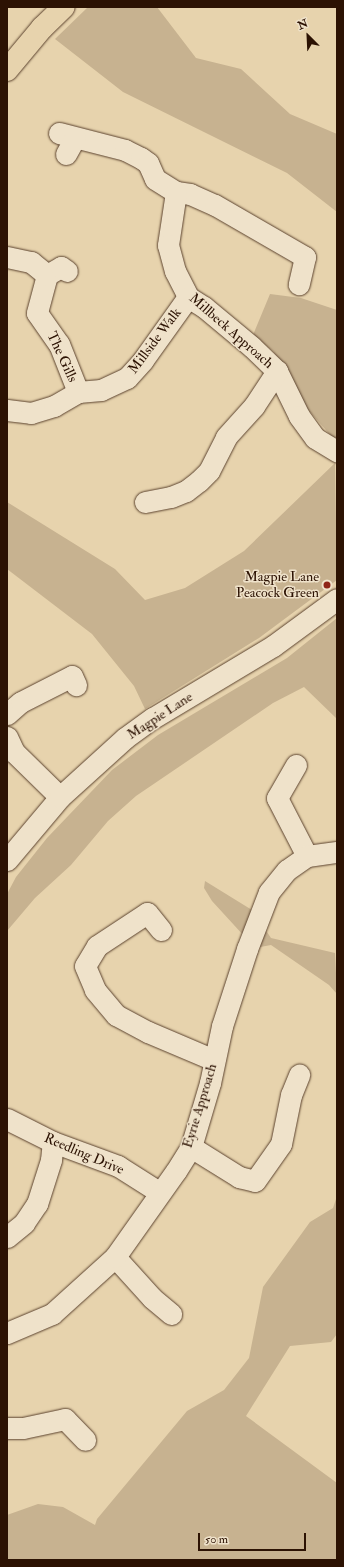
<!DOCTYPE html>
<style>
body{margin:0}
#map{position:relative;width:344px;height:1567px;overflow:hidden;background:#e7d3ad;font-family:"IM FELL Double Pica",serif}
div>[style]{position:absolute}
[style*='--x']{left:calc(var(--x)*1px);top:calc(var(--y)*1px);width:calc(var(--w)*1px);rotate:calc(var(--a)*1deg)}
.green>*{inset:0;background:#c7b290}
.roads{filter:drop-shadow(0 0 1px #5b422e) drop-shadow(0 0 1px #5b422e)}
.minor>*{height:21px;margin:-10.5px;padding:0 10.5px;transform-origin:10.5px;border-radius:10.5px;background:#efe2ca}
.major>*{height:22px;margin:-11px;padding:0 11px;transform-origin:11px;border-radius:11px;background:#e7d3ad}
.dots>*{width:11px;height:11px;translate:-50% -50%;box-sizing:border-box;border:2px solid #efe2ca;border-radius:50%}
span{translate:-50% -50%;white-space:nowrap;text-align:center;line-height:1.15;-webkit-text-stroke:3px #efe2ca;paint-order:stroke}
.street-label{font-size:14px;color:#2c1203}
.poi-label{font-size:14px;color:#2c1203}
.right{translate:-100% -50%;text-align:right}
.frame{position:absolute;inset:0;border:8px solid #2c1203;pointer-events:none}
.north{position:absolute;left:288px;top:16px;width:40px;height:40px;-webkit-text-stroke:3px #efe2ca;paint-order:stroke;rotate:336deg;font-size:11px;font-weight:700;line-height:16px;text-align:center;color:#2c1203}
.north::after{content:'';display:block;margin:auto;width:14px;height:18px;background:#2c1203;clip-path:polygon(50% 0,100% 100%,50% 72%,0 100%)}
.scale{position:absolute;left:198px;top:1533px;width:108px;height:18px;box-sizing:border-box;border:2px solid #2c1203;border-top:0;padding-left:5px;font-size:12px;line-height:14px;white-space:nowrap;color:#2c1203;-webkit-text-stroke:3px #efe2ca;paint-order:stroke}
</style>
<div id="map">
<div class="green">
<div style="clip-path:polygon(88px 7px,157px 7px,196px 58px,241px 69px,290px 114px,337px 134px,337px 212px,287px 173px,123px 92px,55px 39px)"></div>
<div style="clip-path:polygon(270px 294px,301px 298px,337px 310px,337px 438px,332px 437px,305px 406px,273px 351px,253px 335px)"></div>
<div style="clip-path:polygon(335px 463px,337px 580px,259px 638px,145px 709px,134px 686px,92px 634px,7px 569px,7px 502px,115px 569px,145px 600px,185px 588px,244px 551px)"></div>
<div style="clip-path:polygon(337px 618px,337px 719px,304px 687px,273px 703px,136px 796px,108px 821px,71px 865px,35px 898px,7px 931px,7px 894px,16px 877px,47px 838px,112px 770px,158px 735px,287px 658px)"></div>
<div style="clip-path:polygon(205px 881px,252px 910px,271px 938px,335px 953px,337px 994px,329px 985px,271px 945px,255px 948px,212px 901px,204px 888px)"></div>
<div style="clip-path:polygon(337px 1196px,337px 1334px,331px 1342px,290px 1346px,246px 1416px,337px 1483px,337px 1560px,7px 1560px,7px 1515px,38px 1504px,63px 1507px,95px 1525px,97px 1519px,187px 1411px,224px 1390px,249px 1358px,263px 1287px,310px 1222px,333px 1208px)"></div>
</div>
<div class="roads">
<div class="minor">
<div style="--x:59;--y:133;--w:68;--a:14.4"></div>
<div style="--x:125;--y:150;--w:18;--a:27"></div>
<div style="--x:141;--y:158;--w:9;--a:36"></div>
<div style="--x:148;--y:163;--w:17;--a:66"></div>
<div style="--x:155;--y:179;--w:25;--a:32"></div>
<div style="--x:176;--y:192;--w:14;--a:8"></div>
<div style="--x:190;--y:194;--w:27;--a:24"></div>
<div style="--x:215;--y:205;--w:104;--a:30"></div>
<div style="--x:305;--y:257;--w:28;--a:103"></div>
<div style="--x:66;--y:154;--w:18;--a:-61"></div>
<div style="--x:176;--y:192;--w:54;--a:98.6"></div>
<div style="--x:168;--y:245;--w:27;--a:75"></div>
<div style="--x:175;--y:271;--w:29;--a:63"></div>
<div style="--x:188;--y:297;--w:19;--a:32"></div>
<div style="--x:204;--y:307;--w:62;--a:39.8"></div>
<div style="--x:252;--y:347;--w:35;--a:44"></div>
<div style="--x:277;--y:371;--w:50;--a:63.9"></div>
<div style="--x:299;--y:416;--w:27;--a:54"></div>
<div style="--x:315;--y:438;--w:26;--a:31"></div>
<div style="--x:7;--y:257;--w:25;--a:12"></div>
<div style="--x:31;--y:262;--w:21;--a:39"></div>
<div style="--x:47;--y:275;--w:39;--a:105"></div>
<div style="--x:37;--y:313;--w:38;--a:55"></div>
<div style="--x:59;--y:344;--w:52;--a:68.4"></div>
<div style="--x:47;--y:275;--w:16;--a:-30"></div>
<div style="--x:61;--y:267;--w:7;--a:34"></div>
<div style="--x:7;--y:410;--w:24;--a:7"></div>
<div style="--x:31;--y:413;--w:24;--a:-17"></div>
<div style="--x:54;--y:406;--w:28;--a:-30"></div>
<div style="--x:78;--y:392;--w:23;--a:-5"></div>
<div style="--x:101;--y:390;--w:29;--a:-25"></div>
<div style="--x:127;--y:378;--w:24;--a:-48"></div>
<div style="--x:143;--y:360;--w:77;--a:-54.5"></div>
<div style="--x:145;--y:502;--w:26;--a:-11"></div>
<div style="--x:171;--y:497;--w:16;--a:-22"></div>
<div style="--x:186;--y:491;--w:16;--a:-38"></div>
<div style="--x:199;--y:481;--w:14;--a:-45"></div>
<div style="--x:209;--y:471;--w:38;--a:-63"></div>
<div style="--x:226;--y:437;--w:42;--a:-47.9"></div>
<div style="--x:254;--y:406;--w:42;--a:-56.7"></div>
<div style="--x:7;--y:714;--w:18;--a:-41"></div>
<div style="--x:21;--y:702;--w:57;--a:-27"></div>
<div style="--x:72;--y:676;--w:10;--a:66"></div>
<div style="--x:7;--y:737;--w:17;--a:65"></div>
<div style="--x:14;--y:752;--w:64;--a:44.4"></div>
<div style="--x:296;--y:765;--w:38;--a:120"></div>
<div style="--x:277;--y:798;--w:65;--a:62.7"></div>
<div style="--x:7;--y:860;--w:82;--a:-49.9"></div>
<div style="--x:60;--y:797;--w:88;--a:-42.2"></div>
<div style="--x:125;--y:738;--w:34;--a:-36"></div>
<div style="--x:153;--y:718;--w:140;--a:-31"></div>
<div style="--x:273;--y:646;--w:79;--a:-36.3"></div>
<div style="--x:161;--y:930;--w:22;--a:-129"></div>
<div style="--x:147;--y:913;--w:60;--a:146.6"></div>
<div style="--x:97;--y:946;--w:23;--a:121"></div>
<div style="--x:85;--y:966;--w:26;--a:67"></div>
<div style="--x:95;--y:990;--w:33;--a:50"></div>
<div style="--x:116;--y:1015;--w:36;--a:28"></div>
<div style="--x:148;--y:1032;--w:72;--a:23"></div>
<div style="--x:7;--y:1119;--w:51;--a:26.6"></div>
<div style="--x:53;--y:1142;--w:69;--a:20.3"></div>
<div style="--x:118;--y:1166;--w:49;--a:32.4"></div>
<div style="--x:191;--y:1147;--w:57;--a:32"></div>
<div style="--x:239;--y:1177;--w:16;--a:14"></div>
<div style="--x:255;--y:1181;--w:45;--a:-54.9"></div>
<div style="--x:281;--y:1144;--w:50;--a:-78.5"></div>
<div style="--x:291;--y:1095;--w:22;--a:-68"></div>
<div style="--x:7;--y:1237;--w:22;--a:-39"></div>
<div style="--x:24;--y:1223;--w:23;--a:-56"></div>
<div style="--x:37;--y:1204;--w:46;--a:-72.3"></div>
<div style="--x:51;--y:1160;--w:18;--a:-84"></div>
<div style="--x:115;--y:1257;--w:55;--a:47.9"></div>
<div style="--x:152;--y:1298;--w:25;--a:40"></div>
<div style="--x:7;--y:1333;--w:49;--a:-22.9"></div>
<div style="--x:52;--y:1314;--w:85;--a:-42.1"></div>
<div style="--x:115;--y:1257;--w:105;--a:-54.7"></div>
<div style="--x:176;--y:1171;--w:28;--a:-58"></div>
<div style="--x:191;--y:1147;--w:67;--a:-73.5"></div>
<div style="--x:210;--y:1083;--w:58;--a:-78.1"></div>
<div style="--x:222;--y:1026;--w:81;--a:-72"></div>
<div style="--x:247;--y:949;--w:61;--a:-68.9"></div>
<div style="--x:269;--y:892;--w:28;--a:-51"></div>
<div style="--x:287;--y:870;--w:24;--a:-35"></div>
<div style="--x:307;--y:856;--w:30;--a:-8"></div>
<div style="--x:7;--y:1428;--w:16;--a:0"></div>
<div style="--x:23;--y:1428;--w:43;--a:-12.1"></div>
<div style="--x:65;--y:1419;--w:29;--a:46"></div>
</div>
<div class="major">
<div style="--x:7;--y:70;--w:55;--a:-50.2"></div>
<div style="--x:42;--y:28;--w:30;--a:-44"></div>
</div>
</div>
<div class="dots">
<div style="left:327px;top:585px;background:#8f2418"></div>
</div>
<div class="street-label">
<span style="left:231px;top:331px;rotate:41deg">Millbeck Approach</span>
<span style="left:155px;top:341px;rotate:-53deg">Millside Walk</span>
<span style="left:62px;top:357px;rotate:65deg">The Gills</span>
<span style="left:160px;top:716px;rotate:-33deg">Magpie Lane</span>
<span style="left:200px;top:1106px;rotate:-73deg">Eyrie Approach</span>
<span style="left:84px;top:1154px;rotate:23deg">Reedling Drive</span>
</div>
<div class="poi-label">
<span class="right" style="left:319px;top:585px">Magpie Lane<br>Peacock Green</span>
</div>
<div class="frame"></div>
<div class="north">N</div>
<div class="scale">50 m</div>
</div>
